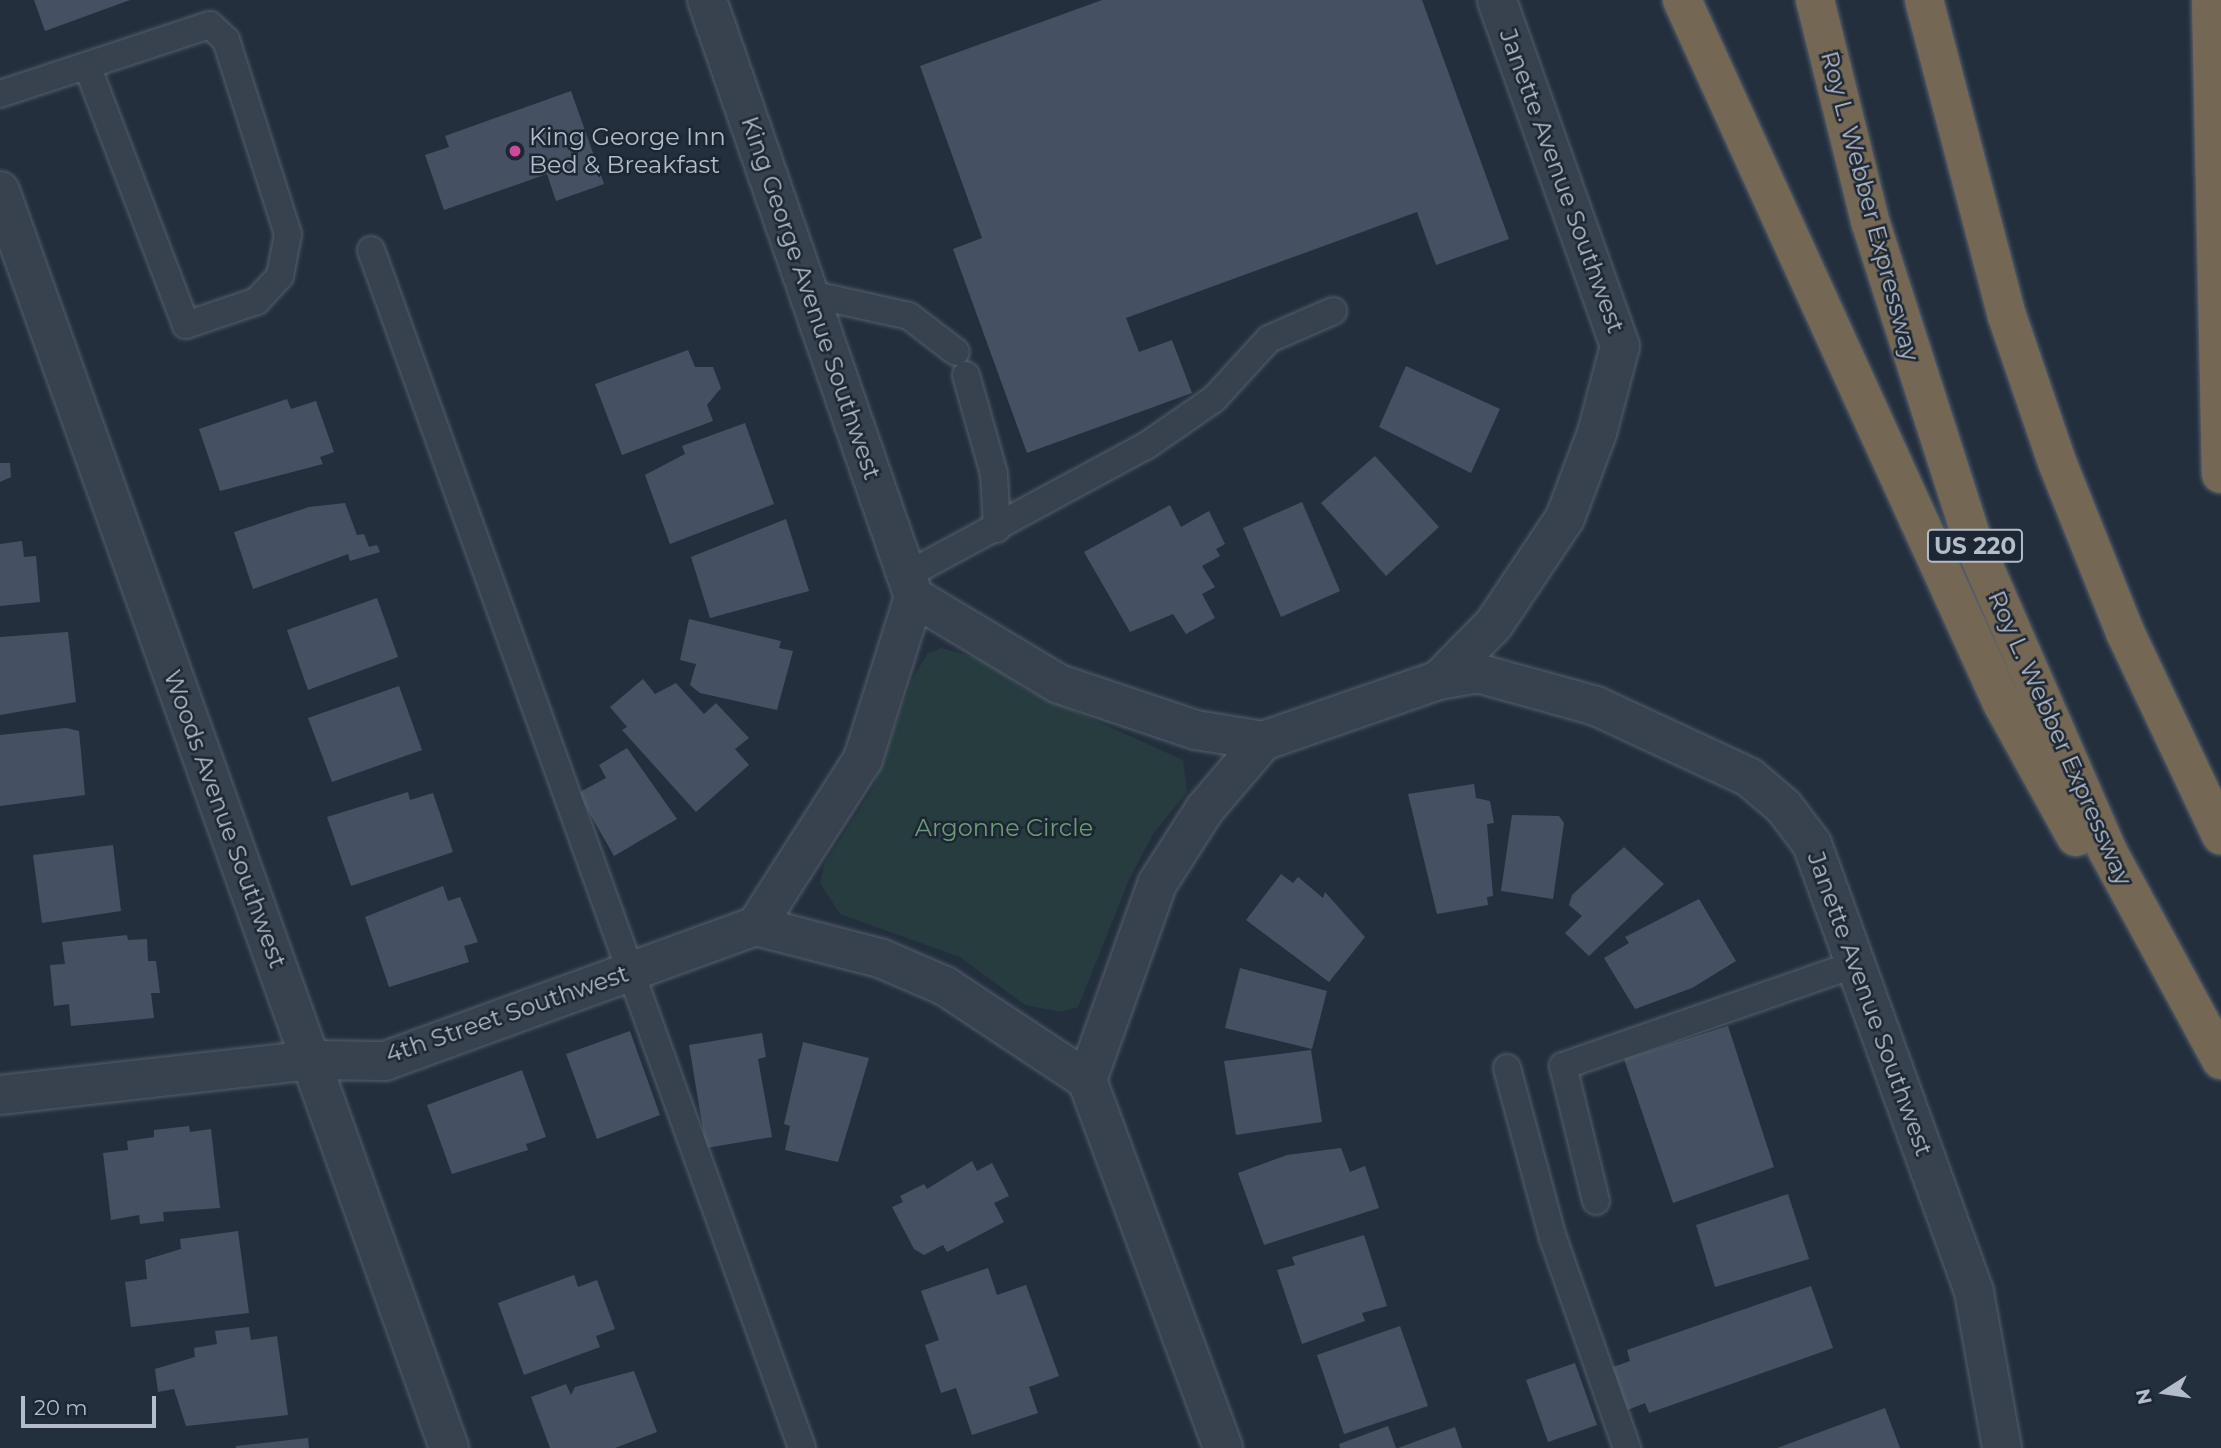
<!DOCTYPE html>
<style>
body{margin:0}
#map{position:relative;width:2221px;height:1448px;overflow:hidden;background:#242f3e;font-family:Montserrat,sans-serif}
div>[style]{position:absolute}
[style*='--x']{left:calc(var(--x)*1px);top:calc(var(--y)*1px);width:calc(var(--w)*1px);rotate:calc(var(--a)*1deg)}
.green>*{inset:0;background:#263c3f}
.building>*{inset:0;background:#455162}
.roads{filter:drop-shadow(0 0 2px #565f6c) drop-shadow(0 0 2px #565f6c)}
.service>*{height:26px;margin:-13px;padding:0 13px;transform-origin:13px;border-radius:13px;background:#38414e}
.minor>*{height:38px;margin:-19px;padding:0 19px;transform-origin:19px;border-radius:19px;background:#38414e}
.motorway>*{height:38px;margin:-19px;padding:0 19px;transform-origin:19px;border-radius:19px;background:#746855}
.dots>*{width:19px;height:19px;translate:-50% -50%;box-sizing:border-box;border:4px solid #1d2633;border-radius:50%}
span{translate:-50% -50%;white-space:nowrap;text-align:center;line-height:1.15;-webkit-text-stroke:5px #1d2633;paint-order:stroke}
.shield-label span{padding:2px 5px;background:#1d2633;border:2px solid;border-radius:5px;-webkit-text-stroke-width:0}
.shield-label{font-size:23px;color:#b4bcc9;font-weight:700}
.poi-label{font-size:24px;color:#b4bcc9}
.left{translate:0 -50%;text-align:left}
.street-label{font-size:24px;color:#b4bcc9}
.park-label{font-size:24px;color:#6b9a76}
.north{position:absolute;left:2130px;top:1357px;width:70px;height:70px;-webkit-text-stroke:5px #1d2633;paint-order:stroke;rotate:258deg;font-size:19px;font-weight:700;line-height:28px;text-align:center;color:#b4bcc9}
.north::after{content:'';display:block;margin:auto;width:24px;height:32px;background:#b4bcc9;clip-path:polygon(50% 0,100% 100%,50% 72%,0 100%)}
.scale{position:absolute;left:21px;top:1396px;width:135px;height:32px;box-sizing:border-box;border:4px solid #b4bcc9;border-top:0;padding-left:9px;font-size:21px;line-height:24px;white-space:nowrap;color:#b4bcc9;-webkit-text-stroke:5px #1d2633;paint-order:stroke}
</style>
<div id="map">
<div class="green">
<div style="clip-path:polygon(941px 648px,988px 661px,1023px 688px,1183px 760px,1187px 792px,1153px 834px,1129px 880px,1078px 1007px,1061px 1012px,1025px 1005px,960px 957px,840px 914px,820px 883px,824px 864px,873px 788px,913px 678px,927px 654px)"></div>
</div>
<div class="building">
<div style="clip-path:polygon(34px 0,130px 0,45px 31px)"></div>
<div style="clip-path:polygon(1102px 0,1422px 0,1509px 239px,1436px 265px,1417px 212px,1126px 318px,1139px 352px,1172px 340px,1192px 393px,1027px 453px,953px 249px,982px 238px,920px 66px)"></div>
<div style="clip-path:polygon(571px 91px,604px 184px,556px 201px,547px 174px,444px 210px,425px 155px,449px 147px,445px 136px)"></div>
<div style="clip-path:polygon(688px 350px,695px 367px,713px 367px,721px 388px,707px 405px,713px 421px,622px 455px,595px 384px)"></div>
<div style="clip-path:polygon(1406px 366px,1500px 409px,1471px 473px,1379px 427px)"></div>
<div style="clip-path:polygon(287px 399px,291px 409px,316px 401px,334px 452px,320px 457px,323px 464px,220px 491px,199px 429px)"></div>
<div style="clip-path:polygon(745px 423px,774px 504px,670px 544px,645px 475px,685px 454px,682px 446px)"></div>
<div style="clip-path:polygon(1375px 456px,1439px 527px,1386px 576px,1321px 503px)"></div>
<div style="clip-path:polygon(0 463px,10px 463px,11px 477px,0 482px)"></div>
<div style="clip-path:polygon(1302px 502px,1340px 591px,1281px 617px,1243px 528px)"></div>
<div style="clip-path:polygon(345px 503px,357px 535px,364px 534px,369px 547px,377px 545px,380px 552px,350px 561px,348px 554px,253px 589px,234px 532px,309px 507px)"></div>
<div style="clip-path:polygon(1170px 505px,1181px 527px,1209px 511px,1225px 544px,1216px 549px,1220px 556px,1202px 566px,1215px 587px,1202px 594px,1215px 618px,1186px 634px,1173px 614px,1130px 632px,1084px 552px)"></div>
<div style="clip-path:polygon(786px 519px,809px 591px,710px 618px,691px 557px)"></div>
<div style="clip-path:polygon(22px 541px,24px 557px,36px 556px,40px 602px,0 606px,0 544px)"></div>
<div style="clip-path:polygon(377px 598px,398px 657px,308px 690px,287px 630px)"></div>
<div style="clip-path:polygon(689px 619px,781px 641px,779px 648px,793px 651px,777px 710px,700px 693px,690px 685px,696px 664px,680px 660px)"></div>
<div style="clip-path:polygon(68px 632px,76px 702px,0 715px,0 637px)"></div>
<div style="clip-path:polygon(643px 679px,655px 694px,676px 683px,704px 714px,716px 703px,749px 738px,735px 749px,749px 765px,696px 812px,622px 730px,627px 727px,610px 707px)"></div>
<div style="clip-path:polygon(399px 686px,422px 750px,332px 782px,308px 718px)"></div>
<div style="clip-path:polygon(66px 728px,79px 731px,85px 795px,0 806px,0 735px)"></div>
<div style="clip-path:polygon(627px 748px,677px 819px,614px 856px,578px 793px,606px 778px,599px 765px)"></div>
<div style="clip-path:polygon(1474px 784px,1476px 798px,1490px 801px,1494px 823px,1487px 824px,1493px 896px,1487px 897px,1488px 905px,1437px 914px,1408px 794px)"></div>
<div style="clip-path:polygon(408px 792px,410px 800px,433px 793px,453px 852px,351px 886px,327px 817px)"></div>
<div style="clip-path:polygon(1512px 815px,1559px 816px,1564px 823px,1553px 899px,1501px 891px)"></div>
<div style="clip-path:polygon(113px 845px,121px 911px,42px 923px,33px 855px)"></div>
<div style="clip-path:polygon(1624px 847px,1664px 884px,1589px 956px,1565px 933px,1582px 916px,1569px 905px,1572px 895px)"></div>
<div style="clip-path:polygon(1281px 874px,1293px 883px,1298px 877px,1323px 898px,1325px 892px,1365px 937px,1329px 982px,1246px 920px)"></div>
<div style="clip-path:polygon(443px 886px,448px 901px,460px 897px,478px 942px,464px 946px,469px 962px,389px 987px,365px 917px)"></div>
<div style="clip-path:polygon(1699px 899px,1736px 961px,1692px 988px,1635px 1009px,1604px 958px,1629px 943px,1625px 937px)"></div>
<div style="clip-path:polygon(127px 935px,128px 940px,147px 939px,148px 961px,156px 961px,160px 993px,151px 993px,154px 1018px,71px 1026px,69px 1004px,54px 1006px,50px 965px,65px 964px,62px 942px)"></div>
<div style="clip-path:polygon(1240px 968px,1327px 991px,1312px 1049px,1225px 1028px)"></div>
<div style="clip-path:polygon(1728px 1026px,1774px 1167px,1673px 1203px,1624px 1059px)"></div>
<div style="clip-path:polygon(630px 1031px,660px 1115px,597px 1139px,566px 1054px)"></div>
<div style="clip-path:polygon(762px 1033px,766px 1057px,758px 1059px,772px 1137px,706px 1148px,689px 1045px)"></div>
<div style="clip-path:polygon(803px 1042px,869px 1058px,838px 1162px,785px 1150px,790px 1126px,784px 1124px)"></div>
<div style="clip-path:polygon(1311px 1050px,1322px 1122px,1236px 1135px,1224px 1061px)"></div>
<div style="clip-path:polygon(522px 1070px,546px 1137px,526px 1144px,528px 1150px,452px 1174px,427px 1105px)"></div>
<div style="clip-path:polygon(189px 1126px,190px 1132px,211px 1129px,220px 1208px,163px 1212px,164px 1221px,140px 1224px,139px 1215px,111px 1220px,103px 1153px,128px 1150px,127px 1141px,154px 1137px,154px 1130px)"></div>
<div style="clip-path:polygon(1341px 1148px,1350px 1172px,1365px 1166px,1379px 1208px,1264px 1245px,1238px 1173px,1287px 1155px)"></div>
<div style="clip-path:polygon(972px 1161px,977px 1171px,992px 1163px,1009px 1196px,994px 1203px,1004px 1222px,947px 1252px,943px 1245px,924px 1255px,914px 1249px,892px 1207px,903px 1202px,900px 1196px,924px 1184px,927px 1189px)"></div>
<div style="clip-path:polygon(1788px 1194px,1809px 1259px,1715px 1287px,1696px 1225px)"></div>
<div style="clip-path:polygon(238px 1231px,249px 1313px,131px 1327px,125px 1282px,147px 1279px,145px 1260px,181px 1249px,180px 1239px)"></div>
<div style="clip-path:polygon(1364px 1235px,1387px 1306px,1362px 1313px,1365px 1321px,1302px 1344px,1277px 1270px,1295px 1265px,1292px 1257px)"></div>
<div style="clip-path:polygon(988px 1268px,997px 1295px,1026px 1285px,1059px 1376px,1029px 1387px,1038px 1413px,972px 1435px,956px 1388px,941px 1393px,925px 1345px,939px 1340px,921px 1291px)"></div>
<div style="clip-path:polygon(574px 1275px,578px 1287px,597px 1280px,615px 1329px,596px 1336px,600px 1347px,524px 1375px,498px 1303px)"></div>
<div style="clip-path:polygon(1811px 1286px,1833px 1348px,1649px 1413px,1645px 1403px,1625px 1411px,1610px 1368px,1630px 1361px,1627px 1350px)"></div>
<div style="clip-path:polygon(1400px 1326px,1428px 1406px,1344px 1434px,1317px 1355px)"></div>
<div style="clip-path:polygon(249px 1327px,251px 1340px,277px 1336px,288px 1415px,186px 1426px,174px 1389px,158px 1392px,155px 1369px,195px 1357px,194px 1348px,217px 1344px,215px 1331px)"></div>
<div style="clip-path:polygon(1575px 1363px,1597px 1425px,1548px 1442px,1526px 1380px)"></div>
<div style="clip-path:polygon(634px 1371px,657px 1432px,615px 1448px,550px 1448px,531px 1397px,566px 1384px,571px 1395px,575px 1387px)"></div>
<div style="clip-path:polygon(1885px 1408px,1900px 1448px,1777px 1448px)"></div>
<div style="clip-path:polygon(1388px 1426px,1396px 1448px,1340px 1448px,1339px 1444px)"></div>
<div style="clip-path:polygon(1455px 1427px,1462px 1448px,1398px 1448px)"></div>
<div style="clip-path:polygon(308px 1438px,309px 1448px,236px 1448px,236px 1446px)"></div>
</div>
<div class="roads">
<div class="service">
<div style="--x:0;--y:94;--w:221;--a:-18.2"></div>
<div style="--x:210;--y:25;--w:22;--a:43"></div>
<div style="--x:226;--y:40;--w:204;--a:72.3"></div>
<div style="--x:288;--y:234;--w:43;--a:100.8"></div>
<div style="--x:280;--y:276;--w:34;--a:133"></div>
<div style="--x:257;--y:301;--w:75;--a:161.3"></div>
<div style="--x:186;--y:325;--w:277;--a:-110.9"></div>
<div style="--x:371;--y:250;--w:1273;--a:70.21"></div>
<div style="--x:810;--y:294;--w:101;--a:12.5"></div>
<div style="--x:909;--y:316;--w:59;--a:37.5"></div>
<div style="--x:966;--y:375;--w:103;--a:74.2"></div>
<div style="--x:994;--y:474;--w:55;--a:86.9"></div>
<div style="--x:907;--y:575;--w:272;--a:-28.4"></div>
<div style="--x:1146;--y:446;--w:83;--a:-34.7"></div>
<div style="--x:1214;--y:399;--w:81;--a:-47.5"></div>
<div style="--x:1269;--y:339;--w:70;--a:-23.6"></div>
<div style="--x:1507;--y:1068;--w:176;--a:74.9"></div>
<div style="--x:1553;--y:1238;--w:223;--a:70.6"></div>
<div style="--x:1596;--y:1201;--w:139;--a:-103.7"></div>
<div style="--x:1563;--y:1066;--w:310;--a:-19.2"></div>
</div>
<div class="minor">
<div style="--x:707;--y:0;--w:632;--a:70.88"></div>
<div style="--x:914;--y:597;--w:170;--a:107.5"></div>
<div style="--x:863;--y:759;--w:198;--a:122.6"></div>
<div style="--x:0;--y:191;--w:1335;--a:70.34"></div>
<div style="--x:914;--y:597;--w:169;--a:31"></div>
<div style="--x:1059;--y:684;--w:145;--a:18.6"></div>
<div style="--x:1196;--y:730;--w:68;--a:9.3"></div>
<div style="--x:1263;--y:741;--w:186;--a:-19.1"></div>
<div style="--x:1439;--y:680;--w:39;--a:-10"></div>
<div style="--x:1477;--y:673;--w:123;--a:15.5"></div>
<div style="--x:1596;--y:706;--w:169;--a:24.9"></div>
<div style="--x:1749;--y:777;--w:46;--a:40.6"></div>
<div style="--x:1784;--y:807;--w:46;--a:52.9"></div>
<div style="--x:1812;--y:844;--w:476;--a:70.1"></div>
<div style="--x:1974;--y:1292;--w:158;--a:79.8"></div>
<div style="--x:1439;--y:680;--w:78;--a:-45.5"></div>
<div style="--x:1494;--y:624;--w:128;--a:-56.2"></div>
<div style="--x:1565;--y:518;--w:91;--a:-69.4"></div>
<div style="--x:1597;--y:433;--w:90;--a:-75.2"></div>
<div style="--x:1620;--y:346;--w:367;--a:-109.6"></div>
<div style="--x:756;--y:926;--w:128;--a:14.5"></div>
<div style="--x:880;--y:958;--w:71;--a:23.3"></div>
<div style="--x:945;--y:986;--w:170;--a:33.5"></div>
<div style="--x:1087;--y:1080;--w:392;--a:69.7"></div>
<div style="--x:1087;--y:1080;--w:208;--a:-70.3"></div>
<div style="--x:1157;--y:884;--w:89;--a:-57.4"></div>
<div style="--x:1205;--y:809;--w:89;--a:-49.5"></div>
<div style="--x:0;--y:1095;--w:313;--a:-6.4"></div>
<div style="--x:311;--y:1060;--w:74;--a:0.8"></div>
<div style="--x:385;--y:1061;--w:395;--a:-20"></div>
</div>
<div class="motorway">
<div style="--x:1682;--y:0;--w:772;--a:65.53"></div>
<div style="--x:2002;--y:703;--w:153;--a:61.1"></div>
<div style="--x:1815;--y:0;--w:228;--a:76"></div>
<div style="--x:1870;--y:221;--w:334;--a:72.2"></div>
<div style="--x:1972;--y:539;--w:339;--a:66.5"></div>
<div style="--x:2107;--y:850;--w:239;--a:61.5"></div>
<div style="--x:1924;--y:0;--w:327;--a:75.3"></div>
<div style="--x:2007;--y:316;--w:154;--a:71.1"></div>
<div style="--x:2057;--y:462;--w:183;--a:68.2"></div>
<div style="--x:2125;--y:632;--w:225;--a:64.7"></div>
<div style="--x:2211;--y:0;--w:474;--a:88.8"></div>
</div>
</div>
<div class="dots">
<div style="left:515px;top:151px;background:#d1479c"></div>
</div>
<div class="shield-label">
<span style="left:1975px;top:546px">US 220</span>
</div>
<div class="poi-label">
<span class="left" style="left:529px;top:151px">King George Inn<br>Bed &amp; Breakfast</span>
</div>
<div class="street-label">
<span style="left:1562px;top:181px;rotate:70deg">Janette Avenue Southwest</span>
<span style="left:1870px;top:206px;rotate:75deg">Roy L. Webber Expressway</span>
<span style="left:811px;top:298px;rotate:71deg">King George Avenue Southwest</span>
<span style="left:2060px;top:738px;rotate:66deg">Roy L. Webber Expressway</span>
<span style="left:225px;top:819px;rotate:70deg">Woods Avenue Southwest</span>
<span style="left:1870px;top:1004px;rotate:70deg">Janette Avenue Southwest</span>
<span style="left:507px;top:1014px;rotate:-19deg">4th Street Southwest</span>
</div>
<div class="park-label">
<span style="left:1004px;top:828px">Argonne Circle</span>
</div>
<div class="north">N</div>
<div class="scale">20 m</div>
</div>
